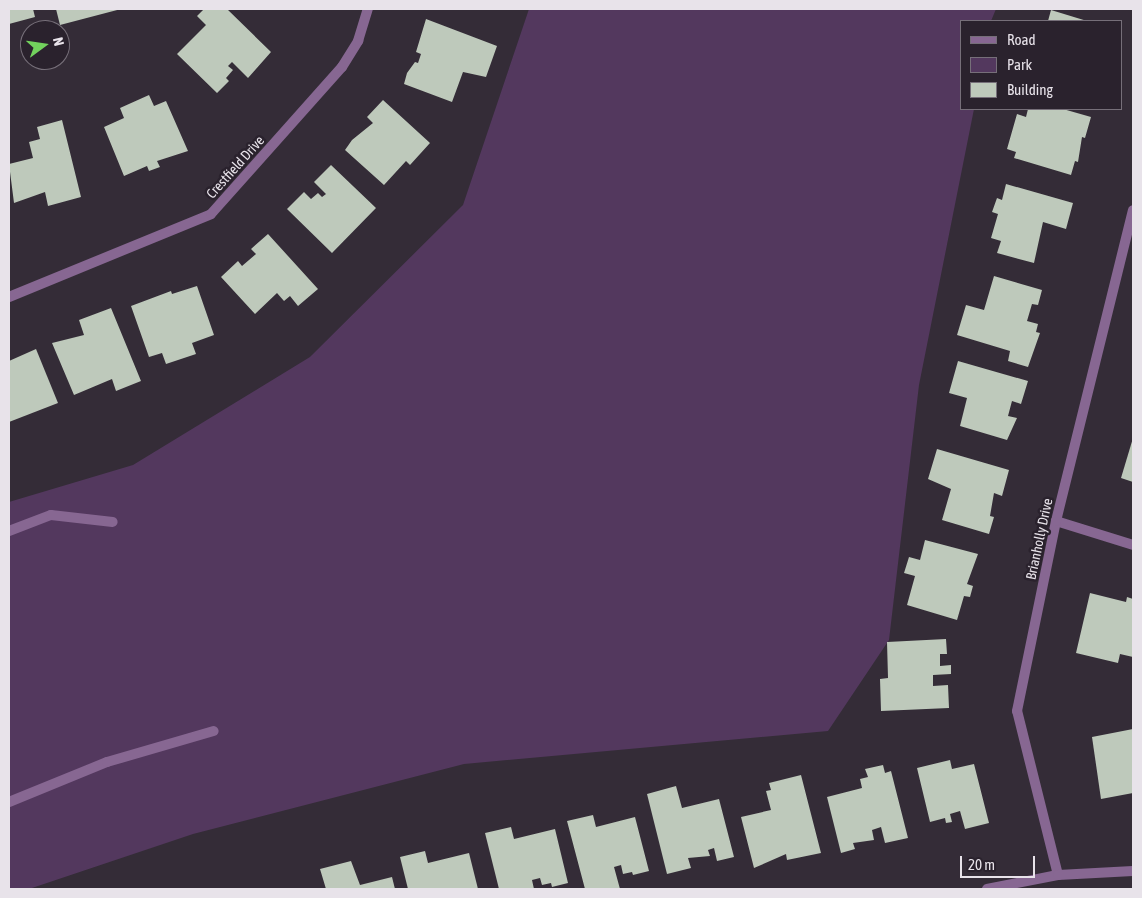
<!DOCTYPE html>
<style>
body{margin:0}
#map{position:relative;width:1142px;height:898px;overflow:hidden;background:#342c37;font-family:"Asap Condensed",sans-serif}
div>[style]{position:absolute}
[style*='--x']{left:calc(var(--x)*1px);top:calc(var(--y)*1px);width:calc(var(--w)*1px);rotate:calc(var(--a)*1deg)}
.green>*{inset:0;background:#53385e}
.building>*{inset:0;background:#bec9bb}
.lane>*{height:10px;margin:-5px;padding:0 5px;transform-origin:5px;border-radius:5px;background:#876792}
.street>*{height:10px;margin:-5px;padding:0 5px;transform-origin:5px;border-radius:5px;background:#876792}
span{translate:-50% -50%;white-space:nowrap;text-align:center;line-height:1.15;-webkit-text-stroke:5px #2a222d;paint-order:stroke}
.street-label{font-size:14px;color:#e8e3ea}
.frame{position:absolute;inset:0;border:10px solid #e8e3ea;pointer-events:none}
.legend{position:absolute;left:960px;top:20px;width:162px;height:90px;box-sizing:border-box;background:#2a222d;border:1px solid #766f79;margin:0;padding:6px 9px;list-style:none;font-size:15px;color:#e8e3ea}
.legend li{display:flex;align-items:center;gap:10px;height:25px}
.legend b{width:25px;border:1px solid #766f79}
.north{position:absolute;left:20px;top:20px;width:50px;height:50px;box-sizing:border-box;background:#2a222d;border:1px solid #766f79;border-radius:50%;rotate:76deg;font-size:14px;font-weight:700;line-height:20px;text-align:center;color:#e8e3ea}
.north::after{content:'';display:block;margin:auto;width:18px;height:22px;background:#72d25d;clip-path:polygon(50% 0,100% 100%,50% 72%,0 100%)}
.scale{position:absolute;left:960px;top:856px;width:75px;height:22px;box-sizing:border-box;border:2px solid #e8e3ea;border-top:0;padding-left:6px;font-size:15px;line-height:18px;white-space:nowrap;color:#e8e3ea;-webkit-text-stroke:4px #2a222d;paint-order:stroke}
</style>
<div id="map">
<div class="green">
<div style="clip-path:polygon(529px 9px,996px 9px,991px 21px,961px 21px,961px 109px,974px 109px,919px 385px,889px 640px,828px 731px,464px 764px,193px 834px,29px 889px,9px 889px,9px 502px,133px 465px,310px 357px,463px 205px)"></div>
</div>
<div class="building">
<div style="clip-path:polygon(9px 9px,33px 9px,35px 17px,9px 24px)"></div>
<div style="clip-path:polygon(56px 9px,121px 9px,60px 25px)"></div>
<div style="clip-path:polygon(204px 9px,227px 9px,271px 52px,248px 78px,232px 62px,228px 66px,233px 70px,226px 78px,229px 81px,217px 93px,177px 54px,206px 25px,197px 16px)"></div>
<div style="clip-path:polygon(1051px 10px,1087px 21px,1048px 21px)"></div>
<div style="clip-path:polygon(426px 19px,497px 46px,486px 77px,463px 72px,452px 102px,404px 84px,407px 73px,415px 62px,418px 63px,421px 54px,416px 52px)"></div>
<div style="clip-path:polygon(149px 95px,154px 106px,166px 101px,188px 151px,157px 161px,160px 167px,149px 171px,147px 166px,124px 176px,104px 127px,124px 118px,120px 108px)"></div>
<div style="clip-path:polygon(383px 100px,430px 143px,410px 165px,406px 161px,384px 185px,345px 150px,352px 140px,373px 123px,367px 117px)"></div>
<div style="clip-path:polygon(1028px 109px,1063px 109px,1091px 117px,1085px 138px,1082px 137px,1078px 162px,1075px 161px,1071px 175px,1014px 158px,1016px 152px,1007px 149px,1017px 114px,1026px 117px)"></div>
<div style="clip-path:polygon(62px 120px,81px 197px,48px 206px,45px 192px,14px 203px,9px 164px,33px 158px,29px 142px,40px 139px,37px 127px)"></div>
<div style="clip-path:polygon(331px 165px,376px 208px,332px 253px,287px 209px,304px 192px,311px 199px,318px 193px,322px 197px,326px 194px,314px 182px)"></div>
<div style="clip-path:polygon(1006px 184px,1073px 203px,1066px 229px,1043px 222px,1034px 263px,997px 253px,1001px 241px,991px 238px,998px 214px,992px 212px,997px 198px,1002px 200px)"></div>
<div style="clip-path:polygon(268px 234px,318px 289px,298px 306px,290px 296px,284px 301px,277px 293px,255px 314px,221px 277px,238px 261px,242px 266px,256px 254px,251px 249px)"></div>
<div style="clip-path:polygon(994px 276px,1042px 290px,1038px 305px,1032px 304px,1027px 321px,1038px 324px,1036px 332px,1040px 333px,1028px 367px,1008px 361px,1010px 351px,957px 335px,966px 305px,984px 310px)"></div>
<div style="clip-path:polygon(197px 286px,214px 335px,192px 343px,196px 354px,166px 364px,162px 353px,149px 357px,131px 306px,171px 291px,172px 294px)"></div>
<div style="clip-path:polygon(111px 308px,141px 381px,116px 391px,112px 379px,74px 395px,52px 343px,84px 335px,79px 320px)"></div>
<div style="clip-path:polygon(36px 349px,58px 403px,9px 422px,9px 361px)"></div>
<div style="clip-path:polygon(958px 361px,1028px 381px,1021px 404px,1012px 401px,1008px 416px,1017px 418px,1007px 440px,960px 426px,967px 398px,949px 393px)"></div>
<div style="clip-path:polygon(1133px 438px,1133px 482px,1121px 478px)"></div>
<div style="clip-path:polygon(937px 449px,1009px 470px,1002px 496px,994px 493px,990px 516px,994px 517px,989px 534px,942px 520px,951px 489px,928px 479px)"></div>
<div style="clip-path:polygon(925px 540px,978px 554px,967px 584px,973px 586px,970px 597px,964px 596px,957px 620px,907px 605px,915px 576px,904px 573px,909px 557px,920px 560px)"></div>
<div style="clip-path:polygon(1090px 593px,1126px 602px,1127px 597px,1133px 599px,1133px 657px,1120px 654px,1118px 663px,1076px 653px)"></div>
<div style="clip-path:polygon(946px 639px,947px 654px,940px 654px,940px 666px,951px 665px,951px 674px,933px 675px,933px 686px,948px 685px,949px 708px,881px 711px,880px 679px,888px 678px,887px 642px)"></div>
<div style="clip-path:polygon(1133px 729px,1133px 793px,1101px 799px,1092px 737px)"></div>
<div style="clip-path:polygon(950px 760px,952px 769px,974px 764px,989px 823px,965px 829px,960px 811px,950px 814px,952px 822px,946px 823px,945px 818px,930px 822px,917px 768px)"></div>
<div style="clip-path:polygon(883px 765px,885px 773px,891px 771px,908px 838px,885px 843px,881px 827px,872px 830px,874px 840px,853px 843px,855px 849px,841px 853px,827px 797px,862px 788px,860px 779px,868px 777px,865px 769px)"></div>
<div style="clip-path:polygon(801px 775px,821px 853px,787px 860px,786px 854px,754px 868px,741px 817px,771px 810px,766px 791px,771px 790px,769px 783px)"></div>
<div style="clip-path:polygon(676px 786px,682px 808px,719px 799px,734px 857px,717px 861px,714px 848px,708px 850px,710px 856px,688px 858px,691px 868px,667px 874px,647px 794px)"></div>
<div style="clip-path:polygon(593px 815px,596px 827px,635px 817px,649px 871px,633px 875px,632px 872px,623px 874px,621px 865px,614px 867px,620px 889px,585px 889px,567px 821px)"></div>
<div style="clip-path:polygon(511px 827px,514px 839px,555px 829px,568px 883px,552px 887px,551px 883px,542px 885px,540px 878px,532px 880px,534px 889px,499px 889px,485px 833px)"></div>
<div style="clip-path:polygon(425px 851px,428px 863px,469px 853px,478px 889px,408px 889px,400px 857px)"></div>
<div style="clip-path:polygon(351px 861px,360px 885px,392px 877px,395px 889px,326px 889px,320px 869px)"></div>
</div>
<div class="lane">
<div style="--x:9;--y:531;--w:45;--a:-20.9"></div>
<div style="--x:51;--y:515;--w:62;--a:6.4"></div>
<div style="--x:9;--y:802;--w:106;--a:-22.2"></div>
<div style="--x:107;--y:762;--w:111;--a:-16.2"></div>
</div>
<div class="street">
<div style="--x:9;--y:297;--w:218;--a:-22.3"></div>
<div style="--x:211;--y:214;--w:197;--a:-48.3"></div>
<div style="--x:342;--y:67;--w:31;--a:-58"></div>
<div style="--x:358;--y:41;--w:34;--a:-73"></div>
<div style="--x:1056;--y:521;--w:81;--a:17.3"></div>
<div style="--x:1058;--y:875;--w:169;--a:-104"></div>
<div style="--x:1017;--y:711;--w:194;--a:-78.4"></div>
<div style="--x:1056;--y:521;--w:320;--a:-76.1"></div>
<div style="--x:987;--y:889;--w:72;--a:-11.2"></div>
<div style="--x:1058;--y:875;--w:75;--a:-3.1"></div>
</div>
<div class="street-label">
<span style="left:235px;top:167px;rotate:-48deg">Crestfield Drive</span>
<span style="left:1039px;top:539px;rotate:-78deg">Brianholly Drive</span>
</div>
<div class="frame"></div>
<ul class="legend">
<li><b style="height:6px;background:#876792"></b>Road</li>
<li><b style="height:14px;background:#53385e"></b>Park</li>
<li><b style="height:14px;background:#bec9bb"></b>Building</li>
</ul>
<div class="north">N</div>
<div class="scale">20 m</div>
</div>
